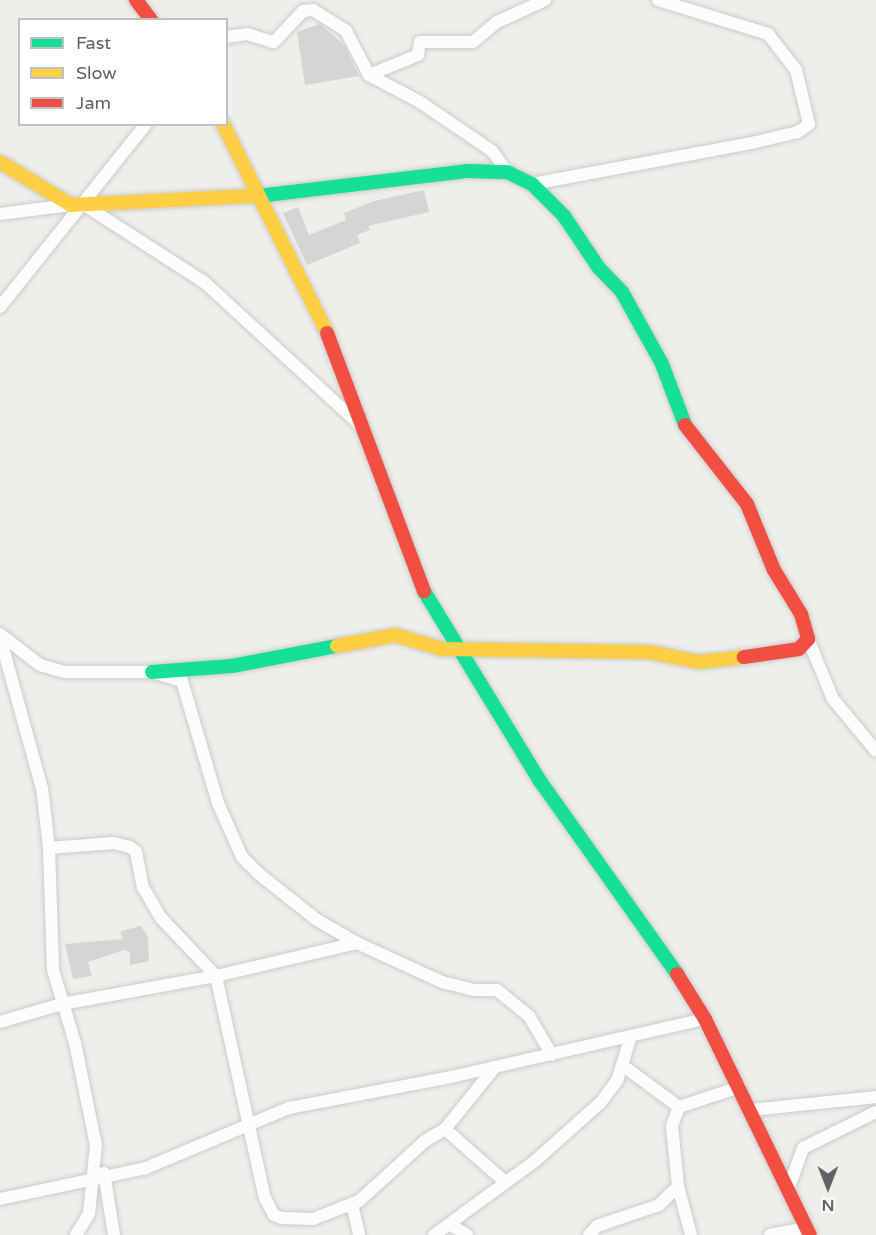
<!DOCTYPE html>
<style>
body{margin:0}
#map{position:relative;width:876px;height:1235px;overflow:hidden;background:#efeeea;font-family:"Varela Round",sans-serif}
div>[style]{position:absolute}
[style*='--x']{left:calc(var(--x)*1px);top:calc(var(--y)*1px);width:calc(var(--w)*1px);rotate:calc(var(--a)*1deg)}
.building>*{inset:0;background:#d6d5d3}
.roads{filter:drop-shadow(0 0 2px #cbcccc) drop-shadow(0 0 2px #cbcccc)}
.street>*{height:12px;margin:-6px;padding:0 6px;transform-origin:6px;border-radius:6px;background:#fdfcfc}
.fast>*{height:14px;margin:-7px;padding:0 7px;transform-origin:7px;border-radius:7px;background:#16e098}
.slow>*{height:14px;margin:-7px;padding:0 7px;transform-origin:7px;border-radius:7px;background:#ffcf43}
.jam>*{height:14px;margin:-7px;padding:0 7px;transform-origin:7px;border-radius:7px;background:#f24e42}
span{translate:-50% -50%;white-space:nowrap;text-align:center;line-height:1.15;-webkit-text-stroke:4.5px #fff;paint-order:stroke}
.legend{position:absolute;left:18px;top:18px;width:210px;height:108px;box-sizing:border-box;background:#fff;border:2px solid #bfc1c3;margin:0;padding:8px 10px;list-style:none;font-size:18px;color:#5f6368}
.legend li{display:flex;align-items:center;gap:12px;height:30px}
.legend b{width:30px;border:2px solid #bfc1c3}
.north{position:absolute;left:798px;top:1157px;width:60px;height:60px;-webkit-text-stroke:4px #fff;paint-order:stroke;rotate:180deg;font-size:16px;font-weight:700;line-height:24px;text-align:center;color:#5f6368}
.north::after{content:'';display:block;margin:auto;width:21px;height:27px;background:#5f6368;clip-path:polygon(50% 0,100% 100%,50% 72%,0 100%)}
</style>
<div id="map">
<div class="building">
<div style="clip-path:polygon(320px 24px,344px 45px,359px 76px,305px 85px,297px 32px)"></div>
<div style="clip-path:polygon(424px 190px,429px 212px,368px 226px,370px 230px,357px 235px,360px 243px,307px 265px,283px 213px,298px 207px,309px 235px,346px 220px,344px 213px,374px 201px)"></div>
<div style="clip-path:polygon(141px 926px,148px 937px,149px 961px,130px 965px,130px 952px,124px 950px,88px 962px,92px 976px,73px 979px,65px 944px,123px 939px,120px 931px)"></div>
</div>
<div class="roads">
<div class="street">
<div style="--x:226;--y:37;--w:21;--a:-8"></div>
<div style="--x:247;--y:34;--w:28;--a:17"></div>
<div style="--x:274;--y:42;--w:42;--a:-46.9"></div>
<div style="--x:303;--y:11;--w:10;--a:-6"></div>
<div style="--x:313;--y:10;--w:39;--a:32"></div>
<div style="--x:346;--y:31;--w:50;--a:62.4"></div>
<div style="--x:369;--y:75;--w:58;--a:27.9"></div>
<div style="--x:420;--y:102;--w:87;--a:34.2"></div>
<div style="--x:492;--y:151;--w:26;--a:54"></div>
<div style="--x:369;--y:75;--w:53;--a:-22.2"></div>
<div style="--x:418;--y:55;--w:13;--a:-81"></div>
<div style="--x:420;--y:42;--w:53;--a:0"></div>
<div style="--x:473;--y:42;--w:31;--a:-40"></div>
<div style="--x:497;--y:22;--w:53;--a:-24.6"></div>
<div style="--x:532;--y:184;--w:228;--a:-10.6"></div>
<div style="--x:756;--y:142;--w:43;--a:-13.4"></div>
<div style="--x:798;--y:132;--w:14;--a:-36"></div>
<div style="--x:809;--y:124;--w:56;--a:-103.5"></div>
<div style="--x:796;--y:70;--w:46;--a:-127.9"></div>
<div style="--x:768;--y:34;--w:115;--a:-162.8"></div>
<div style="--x:86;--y:206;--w:140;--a:32.8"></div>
<div style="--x:204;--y:282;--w:214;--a:42.5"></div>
<div style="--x:0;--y:214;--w:71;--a:-7.3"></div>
<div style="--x:0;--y:307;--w:234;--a:-51.4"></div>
<div style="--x:0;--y:634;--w:51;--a:37.8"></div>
<div style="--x:40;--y:665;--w:25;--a:16"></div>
<div style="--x:64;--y:672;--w:88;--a:0"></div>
<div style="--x:152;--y:672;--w:31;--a:17"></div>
<div style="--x:182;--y:681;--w:127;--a:73.6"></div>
<div style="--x:218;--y:803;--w:59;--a:66"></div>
<div style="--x:242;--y:857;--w:24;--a:45"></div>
<div style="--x:259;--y:874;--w:74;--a:38.4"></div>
<div style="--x:317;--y:920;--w:46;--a:29.9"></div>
<div style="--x:357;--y:943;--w:94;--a:24.6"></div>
<div style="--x:442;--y:982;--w:33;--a:14"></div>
<div style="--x:474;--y:990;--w:23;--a:0"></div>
<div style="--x:497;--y:990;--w:41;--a:39.1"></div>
<div style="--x:529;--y:1016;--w:45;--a:59.5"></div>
<div style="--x:0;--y:637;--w:157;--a:74.5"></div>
<div style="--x:42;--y:788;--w:60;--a:83.3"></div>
<div style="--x:49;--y:848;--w:122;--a:88.1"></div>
<div style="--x:53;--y:970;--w:76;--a:73.2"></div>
<div style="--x:75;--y:1043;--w:104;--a:78.4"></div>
<div style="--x:96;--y:1145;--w:69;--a:95.8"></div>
<div style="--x:89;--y:1214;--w:25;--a:122"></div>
<div style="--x:808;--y:639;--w:65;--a:67.4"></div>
<div style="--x:833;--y:699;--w:67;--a:50.4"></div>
<div style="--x:49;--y:848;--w:65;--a:-4.4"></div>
<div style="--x:114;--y:843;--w:16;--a:14"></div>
<div style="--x:130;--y:847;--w:8;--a:40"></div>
<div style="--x:136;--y:852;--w:36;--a:79"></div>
<div style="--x:143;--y:887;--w:36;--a:60"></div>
<div style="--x:161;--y:918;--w:80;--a:46.5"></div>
<div style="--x:216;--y:976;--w:145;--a:-13.2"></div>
<div style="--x:0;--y:1022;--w:65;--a:-16.2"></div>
<div style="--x:62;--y:1004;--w:157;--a:-10.3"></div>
<div style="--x:216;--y:976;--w:227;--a:77.6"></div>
<div style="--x:265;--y:1198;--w:19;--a:62"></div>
<div style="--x:274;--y:1215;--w:9;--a:21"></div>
<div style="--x:282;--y:1218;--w:31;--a:2"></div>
<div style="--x:313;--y:1219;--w:49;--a:-21.4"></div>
<div style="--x:359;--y:1201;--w:89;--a:-42.3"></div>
<div style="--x:425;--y:1141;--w:23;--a:-31"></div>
<div style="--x:445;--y:1129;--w:80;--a:-51.1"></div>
<div style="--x:622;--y:1065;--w:71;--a:36.4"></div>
<div style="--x:751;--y:1110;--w:126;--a:-5.9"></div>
<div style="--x:445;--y:1129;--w:79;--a:41.4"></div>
<div style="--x:104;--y:1173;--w:63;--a:80.8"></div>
<div style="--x:788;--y:1190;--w:45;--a:-70.3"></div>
<div style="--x:803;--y:1148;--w:81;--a:-26.3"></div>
<div style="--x:0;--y:1199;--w:149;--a:-12"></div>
<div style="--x:146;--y:1168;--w:155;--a:-22.8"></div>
<div style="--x:289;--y:1108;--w:165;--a:-10.8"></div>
<div style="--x:451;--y:1077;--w:261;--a:-12.9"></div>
<div style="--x:352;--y:1204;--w:32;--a:77"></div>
<div style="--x:449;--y:1224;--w:21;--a:31"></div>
<div style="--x:434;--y:1235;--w:125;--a:-36.2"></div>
<div style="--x:535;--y:1161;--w:89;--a:-41.8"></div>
<div style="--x:601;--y:1102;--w:26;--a:-53"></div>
<div style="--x:617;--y:1081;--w:44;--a:-72.8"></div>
<div style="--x:589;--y:1235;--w:12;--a:-48"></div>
<div style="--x:597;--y:1226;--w:65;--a:-18.7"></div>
<div style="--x:659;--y:1205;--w:27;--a:-45"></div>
<div style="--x:691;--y:1235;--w:51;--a:-104.9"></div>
<div style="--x:678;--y:1186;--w:60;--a:-95.7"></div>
<div style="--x:672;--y:1126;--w:20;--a:-70"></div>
<div style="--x:679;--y:1107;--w:64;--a:-18.2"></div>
<div style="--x:770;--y:1235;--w:37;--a:-11"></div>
</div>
<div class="fast">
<div style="--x:258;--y:196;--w:212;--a:-6.8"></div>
<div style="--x:469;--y:171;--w:38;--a:2"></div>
<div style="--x:507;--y:172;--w:28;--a:26"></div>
<div style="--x:532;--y:184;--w:45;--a:45"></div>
<div style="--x:564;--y:216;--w:63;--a:56.1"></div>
<div style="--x:599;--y:268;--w:33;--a:46"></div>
<div style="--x:622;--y:292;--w:82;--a:60.9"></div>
<div style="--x:662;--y:364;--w:65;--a:69.3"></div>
<div style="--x:424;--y:591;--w:223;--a:58.6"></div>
<div style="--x:540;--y:781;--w:237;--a:54.6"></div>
<div style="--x:152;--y:672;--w:80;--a:-4.3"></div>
<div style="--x:232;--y:666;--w:107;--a:-10.8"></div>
</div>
<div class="slow">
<div style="--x:223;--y:124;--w:233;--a:63.5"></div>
<div style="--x:0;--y:162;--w:83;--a:31.2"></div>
<div style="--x:71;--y:205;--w:187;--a:-2.8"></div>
<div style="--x:337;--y:646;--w:59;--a:-10.7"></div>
<div style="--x:395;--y:635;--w:49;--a:16.6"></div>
<div style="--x:442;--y:649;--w:207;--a:0.8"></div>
<div style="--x:649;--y:652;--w:52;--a:11.1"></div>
<div style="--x:700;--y:662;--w:44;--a:-6.5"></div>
</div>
<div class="jam">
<div style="--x:136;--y:0;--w:25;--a:53"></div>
<div style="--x:327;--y:333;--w:276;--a:69.4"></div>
<div style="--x:685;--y:425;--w:100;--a:51.9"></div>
<div style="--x:747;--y:504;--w:71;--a:67.8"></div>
<div style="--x:774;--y:570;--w:52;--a:58.5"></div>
<div style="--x:801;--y:614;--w:26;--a:74"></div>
<div style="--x:808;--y:639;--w:13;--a:132"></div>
<div style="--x:799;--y:649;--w:56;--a:171.7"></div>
<div style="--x:677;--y:974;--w:53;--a:58.1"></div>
<div style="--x:705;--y:1019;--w:240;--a:64.1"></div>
</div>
</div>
<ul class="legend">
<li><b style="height:8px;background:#16e098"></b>Fast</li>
<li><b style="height:8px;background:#ffcf43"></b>Slow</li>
<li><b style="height:8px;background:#f24e42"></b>Jam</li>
</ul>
<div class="north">N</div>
</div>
